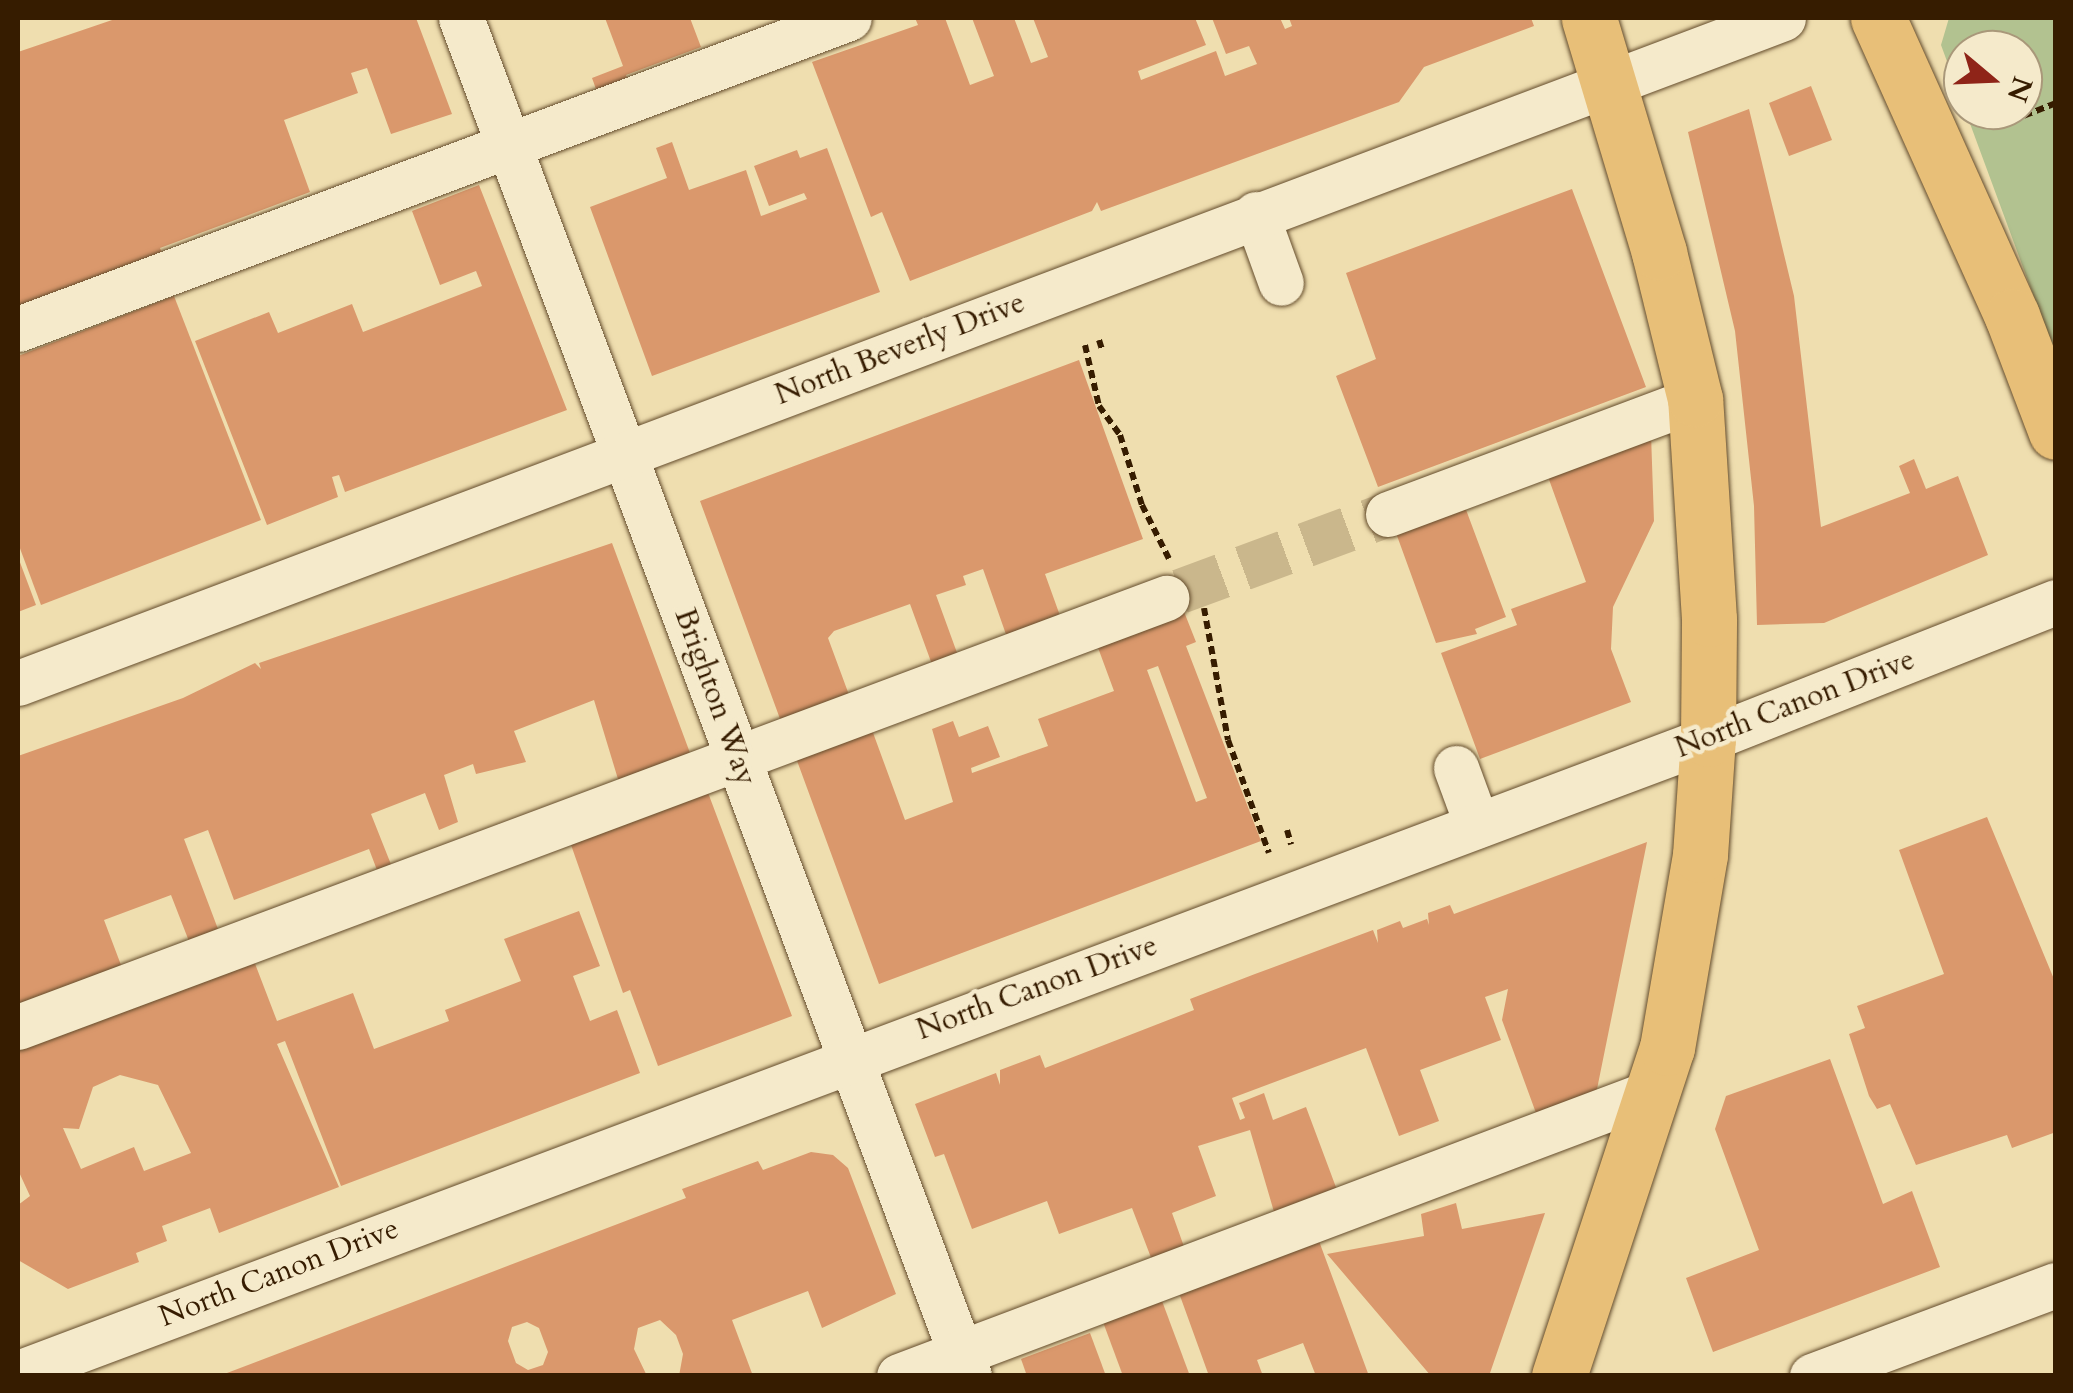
<!DOCTYPE html>
<style>
body{margin:0}
#map{position:relative;width:2073px;height:1393px;overflow:hidden;background:#efdeaf;font-family:Cardo,serif}
div>[style]{position:absolute}
[style*='--x']{left:calc(var(--x)*1px);top:calc(var(--y)*1px);width:calc(var(--w)*1px);rotate:calc(var(--a)*1deg)}
.green>*{inset:0;background:#b2c290}
.building>*{inset:0;background:#da986c}
.minor-tunnel>*{height:45px;margin-top:-22.5px;transform-origin:0;background:repeating-linear-gradient(90deg,#cab78c 0 45px,transparent 0 67px)}
.path>*{height:6px;margin-top:-3px;transform-origin:0;background:repeating-linear-gradient(90deg,#361c00 0 8px,transparent 0 13px)}
.roads{filter:drop-shadow(0 0 2px #644c2c) drop-shadow(0 0 2px #644c2c)}
.minor>*{height:45px;margin:-22.5px;padding:0 22.5px;transform-origin:22.5px;border-radius:22.5px;background:#f5eacb}
.major>*{height:55px;margin:-27.5px;padding:0 27.5px;transform-origin:27.5px;border-radius:27.5px;background:#e8bf78}
span{translate:-50% -50%;white-space:nowrap;text-align:center;line-height:1.15;-webkit-text-stroke:9px #f5eacb;paint-order:stroke}
.street-label{font-size:30px;color:#361c00}
.frame{position:absolute;inset:0;border:20px solid #361c00;pointer-events:none}
.north{position:absolute;left:1943px;top:30px;width:100px;height:100px;box-sizing:border-box;background:#f5eacb;border:2px solid #a9987a;border-radius:50%;rotate:109deg;font-size:28px;font-weight:700;line-height:40px;text-align:center;color:#361c00}
.north::after{content:'';display:block;margin:auto;width:35px;height:45px;background:#8f2418;clip-path:polygon(50% 0,100% 100%,50% 72%,0 100%)}
</style>
<div id="map">
<div class="green">
<div style="clip-path:polygon(1949px 18px,2055px 18px,2055px 354px,1965px 110px,2023px 110px,2023px 50px,1963px 50px,1963px 105px,1941px 45px)"></div>
</div>
<div class="building">
<div style="clip-path:polygon(118px 18px,416px 18px,452px 114px,391px 134px,367px 68px,351px 73px,358px 93px,284px 120px,310px 192px,160px 248px,165px 260px,18px 315px,18px 52px)"></div>
<div style="clip-path:polygon(605px 18px,690px 18px,701px 47px,626px 75px,630px 87px,600px 100px,592px 78px,623px 66px)"></div>
<div style="clip-path:polygon(915px 18px,945px 18px,970px 85px,994px 76px,972px 18px,1014px 18px,1031px 63px,1048px 57px,1033px 18px,1195px 18px,1206px 45px,1138px 71px,1141px 80px,1216px 51px,1225px 76px,1257px 64px,1249px 46px,1226px 54px,1212px 18px,1280px 18px,1285px 29px,1292px 26px,1289px 18px,1531px 18px,1534px 26px,1424px 67px,1399px 102px,1101px 211px,1097px 202px,1092px 211px,910px 281px,882px 212px,871px 217px,812px 62px,918px 25px)"></div>
<div style="clip-path:polygon(1811px 86px,1832px 140px,1789px 156px,1769px 103px)"></div>
<div style="clip-path:polygon(1749px 109px,1794px 296px,1821px 527px,1910px 493px,1899px 466px,1914px 459px,1926px 489px,1958px 476px,1988px 555px,1824px 623px,1757px 625px,1754px 506px,1735px 331px,1688px 132px)"></div>
<div style="clip-path:polygon(672px 142px,689px 190px,746px 170px,761px 216px,807px 199px,804px 193px,769px 206px,754px 166px,797px 150px,800px 158px,827px 148px,880px 292px,652px 376px,590px 207px,667px 178px,656px 148px)"></div>
<div style="clip-path:polygon(479px 185px,567px 410px,345px 492px,339px 475px,332px 477px,338px 497px,267px 525px,195px 341px,269px 312px,278px 333px,352px 304px,363px 332px,482px 286px,476px 271px,440px 285px,412px 211px)"></div>
<div style="clip-path:polygon(1572px 189px,1646px 387px,1378px 487px,1336px 376px,1376px 359px,1346px 273px)"></div>
<div style="clip-path:polygon(174px 296px,261px 520px,41px 605px,18px 543px,18px 356px)"></div>
<div style="clip-path:polygon(1079px 360px,1143px 539px,1045px 574px,1063px 624px,1009px 643px,983px 569px,963px 576px,966px 585px,936px 595px,960px 661px,934px 670px,910px 604px,834px 631px,828px 638px,852px 703px,783px 727px,700px 501px)"></div>
<div style="clip-path:polygon(1651px 434px,1654px 521px,1613px 607px,1611px 649px,1631px 702px,1480px 759px,1441px 653px,1517px 625px,1511px 609px,1586px 582px,1547px 474px)"></div>
<div style="clip-path:polygon(1465px 507px,1506px 617px,1475px 629px,1477px 634px,1436px 643px,1396px 533px)"></div>
<div style="clip-path:polygon(612px 543px,693px 761px,621px 789px,594px 700px,514px 731px,526px 762px,476px 774px,473px 764px,444px 775px,458px 822px,439px 830px,425px 793px,371px 814px,394px 872px,380px 878px,369px 849px,234px 900px,208px 830px,184px 839px,221px 937px,192px 949px,171px 895px,104px 920px,124px 973px,18px 1014px,18px 756px,183px 698px,255px 663px,261px 669px,259px 663px)"></div>
<div style="clip-path:polygon(18px 557px,36px 605px,18px 612px)"></div>
<div style="clip-path:polygon(evenodd,1179px 599px,1196px 642px,1186px 646px,1261px 841px,879px 984px,796px 758px,872px 730px,905px 820px,953px 802px,932px 729px,953px 721px,959px 737px,988px 726px,1000px 757px,971px 768px,972px 773px,1048px 746px,1038px 719px,1114px 691px,1097px 645px,1179px 599px,1158px 666px,1207px 798px,1196px 802px,1147px 670px,1158px 666px)"></div>
<div style="clip-path:polygon(707px 790px,792px 1016px,658px 1066px,630px 990px,623px 993px,570px 842px)"></div>
<div style="clip-path:polygon(1987px 817px,2056px 984px,2056px 1132px,2012px 1148px,2007px 1135px,1916px 1165px,1890px 1104px,1877px 1109px,1869px 1096px,1849px 1034px,1865px 1028px,1857px 1006px,1944px 974px,1899px 850px)"></div>
<div style="clip-path:polygon(1647px 842px,1594px 1104px,1540px 1124px,1502px 1020px,1508px 989px,1485px 997px,1501px 1040px,1420px 1070px,1439px 1121px,1399px 1136px,1366px 1048px,1232px 1098px,1240px 1120px,1245px 1118px,1239px 1103px,1264px 1093px,1273px 1120px,1306px 1107px,1340px 1198px,1277px 1222px,1250px 1130px,1198px 1146px,1216px 1196px,1172px 1213px,1187px 1255px,1155px 1268px,1132px 1208px,1059px 1234px,1047px 1201px,972px 1229px,944px 1154px,935px 1157px,915px 1104px,996px 1073px,1000px 1085px,1000px 1070px,1040px 1055px,1045px 1068px,1194px 1010px,1190px 999px,1255px 974px,1373px 930px,1378px 943px,1377px 930px,1400px 921px,1403px 928px,1427px 919px,1429px 925px,1428px 913px,1450px 905px,1454px 914px)"></div>
<div style="clip-path:polygon(evenodd,579px 911px,600px 966px,573px 976px,590px 1021px,617px 1010px,640px 1073px,341px 1186px,285px 1041px,277px 1044px,339px 1187px,219px 1233px,210px 1208px,162px 1226px,167px 1241px,136px 1253px,139px 1262px,68px 1289px,18px 1260px,18px 1205px,30px 1196px,18px 1170px,18px 1050px,254px 961px,277px 1021px,353px 993px,374px 1049px,449px 1021px,445px 1010px,521px 981px,504px 939px,579px 911px,120px 1075px,158px 1085px,191px 1153px,144px 1171px,134px 1147px,81px 1169px,63px 1128px,79px 1129px,93px 1087px,120px 1075px)"></div>
<div style="clip-path:polygon(1830px 1059px,1883px 1204px,1912px 1191px,1940px 1267px,1713px 1352px,1686px 1278px,1759px 1250px,1715px 1129px,1726px 1096px)"></div>
<div style="clip-path:polygon(evenodd,811px 1152px,833px 1155px,848px 1168px,896px 1294px,822px 1328px,808px 1291px,732px 1320px,753px 1376px,679px 1376px,683px 1354px,676px 1335px,660px 1320px,638px 1328px,634px 1349px,647px 1376px,219px 1376px,686px 1198px,682px 1189px,758px 1161px,763px 1170px,811px 1152px,527px 1322px,539px 1328px,548px 1352px,543px 1365px,528px 1370px,516px 1363px,508px 1341px,512px 1327px,527px 1322px)"></div>
<div style="clip-path:polygon(1456px 1203px,1462px 1229px,1545px 1213px,1489px 1376px,1431px 1376px,1327px 1254px,1424px 1236px,1421px 1214px)"></div>
<div style="clip-path:polygon(1319px 1241px,1369px 1376px,1316px 1376px,1303px 1343px,1257px 1360px,1263px 1376px,1209px 1376px,1179px 1293px)"></div>
<div style="clip-path:polygon(1162px 1301px,1190px 1376px,1123px 1376px,1103px 1322px)"></div>
<div style="clip-path:polygon(1090px 1333px,1106px 1376px,1027px 1376px,1021px 1359px)"></div>
</div>
<div class="minor-tunnel">
<div style="--x:1180;--y:591;--w:222;--a:-20.3"></div>
</div>
<div class="path">
<div style="--x:2000;--y:125;--w:60;--a:-21.4"></div>
<div style="--x:1099;--y:340;--w:9;--a:72"></div>
<div style="--x:1085;--y:345;--w:63;--a:77.1"></div>
<div style="--x:1099;--y:406;--w:36;--a:54"></div>
<div style="--x:1120;--y:435;--w:73;--a:72.6"></div>
<div style="--x:1142;--y:505;--w:60;--a:63.4"></div>
<div style="--x:1204;--y:608;--w:134;--a:79.7"></div>
<div style="--x:1228;--y:740;--w:120;--a:70.1"></div>
<div style="--x:1287;--y:830;--w:15;--a:74"></div>
</div>
<div class="roads">
<div class="minor">
<div style="--x:461;--y:18;--w:1450;--a:69.49"></div>
<div style="--x:1256;--y:214;--w:73;--a:70.1"></div>
<div style="--x:18;--y:329;--w:887;--a:-20.52"></div>
<div style="--x:1388;--y:514;--w:328;--a:-20.5"></div>
<div style="--x:18;--y:683;--w:1886;--a:-20.64"></div>
<div style="--x:1456;--y:768;--w:61;--a:69.8"></div>
<div style="--x:18;--y:1027;--w:1226;--a:-20.49"></div>
<div style="--x:18;--y:1373;--w:1805;--a:-20.56"></div>
<div style="--x:1708;--y:739;--w:374;--a:-21.5"></div>
<div style="--x:899;--y:1376;--w:808;--a:-20.66"></div>
<div style="--x:1812;--y:1376;--w:260;--a:-20.5"></div>
</div>
<div class="major">
<div style="--x:1878;--y:18;--w:327;--a:65.8"></div>
<div style="--x:2012;--y:316;--w:124;--a:69.2"></div>
<div style="--x:1559;--y:1376;--w:345;--a:-71.8"></div>
<div style="--x:1667;--y:1048;--w:196;--a:-80.3"></div>
<div style="--x:1700;--y:855;--w:116;--a:-86.1"></div>
<div style="--x:1708;--y:739;--w:120;--a:-89.5"></div>
<div style="--x:1709;--y:619;--w:220;--a:-93.6"></div>
<div style="--x:1695;--y:399;--w:151;--a:-103.8"></div>
<div style="--x:1659;--y:252;--w:244;--a:-106.7"></div>
</div>
</div>
<div class="street-label">
<span style="left:900px;top:349px;rotate:-21deg">North Beverly Drive</span>
<span style="left:715px;top:697px;rotate:70deg">Brighton Way</span>
<span style="left:1795px;top:704px;rotate:-21deg">North Canon Drive</span>
<span style="left:1037px;top:988px;rotate:-20deg">North Canon Drive</span>
<span style="left:279px;top:1273px;rotate:-21deg">North Canon Drive</span>
</div>
<div class="frame"></div>
<div class="north">N</div>
</div>
